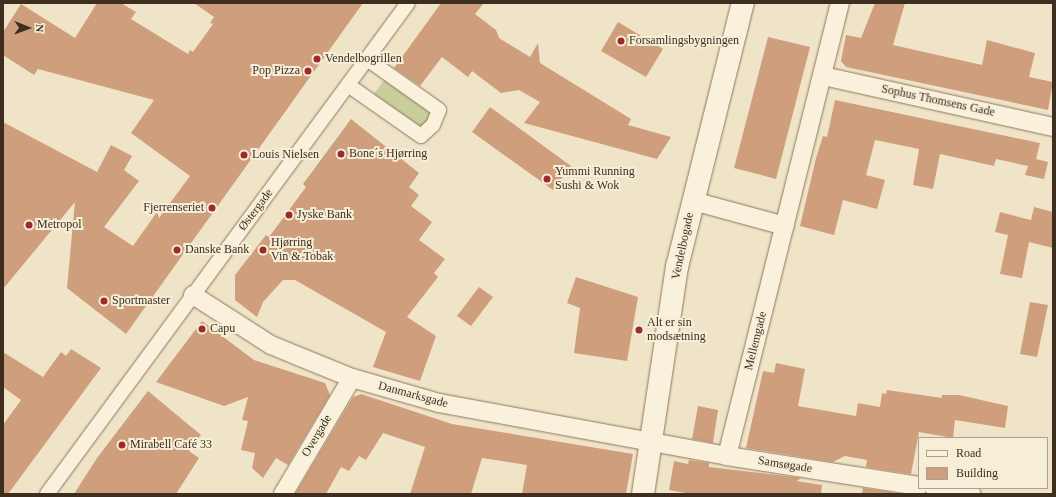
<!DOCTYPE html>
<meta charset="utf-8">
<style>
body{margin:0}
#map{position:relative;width:1056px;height:497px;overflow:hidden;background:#f0e4c8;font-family:"Times New Roman",serif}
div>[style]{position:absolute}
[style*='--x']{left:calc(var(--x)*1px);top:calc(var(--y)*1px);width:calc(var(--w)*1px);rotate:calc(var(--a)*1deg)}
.green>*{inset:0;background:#c9cf9b}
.building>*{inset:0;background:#cf9f7d}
.roads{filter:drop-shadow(0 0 1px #8d765c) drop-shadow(0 0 1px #8d765c)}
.pedestrian>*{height:14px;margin:-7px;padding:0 7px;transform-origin:7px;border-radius:7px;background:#faf1dc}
.minor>*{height:18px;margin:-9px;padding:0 9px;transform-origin:9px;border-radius:9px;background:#faf1dc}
.tertiary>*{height:22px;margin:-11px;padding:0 11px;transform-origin:11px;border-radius:11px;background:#faf1dc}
.dots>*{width:11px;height:11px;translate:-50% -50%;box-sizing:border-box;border:2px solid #f7eed8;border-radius:50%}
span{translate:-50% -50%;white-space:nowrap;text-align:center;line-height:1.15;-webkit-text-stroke:4px #f7eed8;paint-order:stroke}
.poi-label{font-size:12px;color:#3d2e20}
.left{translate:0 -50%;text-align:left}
.right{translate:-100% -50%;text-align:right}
.street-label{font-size:12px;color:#3d2e20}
.frame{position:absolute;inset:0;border:4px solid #3d2e20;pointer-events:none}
.legend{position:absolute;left:918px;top:437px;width:130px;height:52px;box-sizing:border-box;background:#f7eed8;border:1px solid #ada18e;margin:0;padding:5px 7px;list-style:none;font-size:12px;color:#3d2e20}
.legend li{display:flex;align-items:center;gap:8px;height:20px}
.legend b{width:20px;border:1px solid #ada18e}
.north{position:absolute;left:8px;top:8px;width:40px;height:40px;-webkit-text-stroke:3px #f7eed8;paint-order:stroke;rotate:91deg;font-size:11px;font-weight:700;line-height:16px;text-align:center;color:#3d2e20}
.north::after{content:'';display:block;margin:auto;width:14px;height:18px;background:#3d2e20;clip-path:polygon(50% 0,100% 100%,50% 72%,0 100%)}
</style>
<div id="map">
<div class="green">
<div style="clip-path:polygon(388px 75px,435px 111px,419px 131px,373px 95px)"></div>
</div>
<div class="building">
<div style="clip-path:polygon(97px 3px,121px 3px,136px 12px,131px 19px,188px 54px,190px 50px,193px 52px,213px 24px,210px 23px,214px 17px,194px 3px,363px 3px,126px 334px,67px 288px,75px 202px,3px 289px,3px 122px,97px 172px,111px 145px,132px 156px,124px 170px,139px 181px,104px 227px,133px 246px,157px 212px,159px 218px,190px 176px,131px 133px,154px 100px,38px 69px,34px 75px,3px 55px,3px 32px,21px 4px,75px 38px)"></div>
<div style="clip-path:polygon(441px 3px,484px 3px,475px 14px,496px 30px,499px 38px,530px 57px,538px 43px,540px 63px,631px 119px,628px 125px,671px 137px,657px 159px,524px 123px,540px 102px,519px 90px,501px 93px,472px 71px,468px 77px,442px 57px,420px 86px,394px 68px)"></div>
<div style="clip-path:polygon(875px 3px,905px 3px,893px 45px,982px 65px,987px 40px,1035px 53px,1029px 77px,1053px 82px,1048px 110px,846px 67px,841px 61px,846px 35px,861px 38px)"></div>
<div style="clip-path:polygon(618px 22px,663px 49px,646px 77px,601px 51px)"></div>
<div style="clip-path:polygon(768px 37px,810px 47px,776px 179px,734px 168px)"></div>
<div style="clip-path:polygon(835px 100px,1040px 143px,1036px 159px,1048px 162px,1044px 179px,1025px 175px,1028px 166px,996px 159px,994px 166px,940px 154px,933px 189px,913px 185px,919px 149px,875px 140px,866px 175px,885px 180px,877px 209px,843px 200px,834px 235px,800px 226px,816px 158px,823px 136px,827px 137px)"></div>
<div style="clip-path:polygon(490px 107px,571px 166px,553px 190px,472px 132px)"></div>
<div style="clip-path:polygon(351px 119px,419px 173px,409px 187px,419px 195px,411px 206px,432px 222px,419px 240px,445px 259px,434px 273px,438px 277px,407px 317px,436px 336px,420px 381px,373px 367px,386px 332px,295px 280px,283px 280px,263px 302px,257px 317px,235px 300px,235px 275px,266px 235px,269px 237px,306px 187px,303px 184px)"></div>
<div style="clip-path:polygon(1034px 207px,1053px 212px,1053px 248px,1029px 242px,1022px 278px,1000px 274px,1008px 235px,995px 232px,1000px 212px,1031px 220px)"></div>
<div style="clip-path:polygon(576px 277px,638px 297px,627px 361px,574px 353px,580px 308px,567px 303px)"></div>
<div style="clip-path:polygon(479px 287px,493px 297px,471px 326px,457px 316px)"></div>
<div style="clip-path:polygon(1030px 302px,1048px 305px,1037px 357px,1020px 354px)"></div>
<div style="clip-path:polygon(202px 321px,254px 360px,325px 383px,330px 395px,288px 465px,276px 458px,263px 478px,252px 468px,255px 453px,241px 450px,248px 421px,242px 420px,248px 397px,224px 406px,156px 382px)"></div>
<div style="clip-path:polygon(71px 349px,101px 368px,8px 494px,3px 494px,3px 425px,21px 400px,3px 387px,3px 352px,43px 377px,61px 352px,66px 356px)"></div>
<div style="clip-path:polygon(776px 363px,805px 369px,798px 406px,856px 416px,858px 403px,880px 407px,882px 393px,886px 394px,887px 390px,942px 398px,942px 395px,959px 395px,1008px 406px,1005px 428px,955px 420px,953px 438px,919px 432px,911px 474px,866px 467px,867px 460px,845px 456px,833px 462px,746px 448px,763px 371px,774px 373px)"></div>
<div style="clip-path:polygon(148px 391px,201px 435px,189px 451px,199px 458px,176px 494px,74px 494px,97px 458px)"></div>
<div style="clip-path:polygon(361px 394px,452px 424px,633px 454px,626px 494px,522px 494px,527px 465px,482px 458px,471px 494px,410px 494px,425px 447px,383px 433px,366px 460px,359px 456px,349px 471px,341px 467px,326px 494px,295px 494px,353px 397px)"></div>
<div style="clip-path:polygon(698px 406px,718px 410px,713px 443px,692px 439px)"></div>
<div style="clip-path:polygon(689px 460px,709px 463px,709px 467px,801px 478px,797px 481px,822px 485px,821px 494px,691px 494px,669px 490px,674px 461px,688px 464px)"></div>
<div style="clip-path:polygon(863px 488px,902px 494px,862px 494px)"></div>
</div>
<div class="roads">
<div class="pedestrian">
<div style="--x:348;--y:85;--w:89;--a:34.9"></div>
<div style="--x:421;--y:136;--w:16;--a:-43"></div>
<div style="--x:433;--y:125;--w:16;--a:-68"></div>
<div style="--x:439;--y:110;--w:88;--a:-144.7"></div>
<div style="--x:47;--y:494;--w:609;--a:-53.68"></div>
</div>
<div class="minor">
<div style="--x:823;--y:76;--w:236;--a:12.5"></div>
<div style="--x:693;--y:201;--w:95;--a:15.2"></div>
<div style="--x:193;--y:295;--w:93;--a:32.7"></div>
<div style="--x:271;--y:345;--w:87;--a:22.2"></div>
<div style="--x:352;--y:378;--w:91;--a:16"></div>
<div style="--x:439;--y:403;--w:293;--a:10.4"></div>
<div style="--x:727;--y:456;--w:194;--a:8.9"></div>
<div style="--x:727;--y:456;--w:467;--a:-76"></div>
<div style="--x:934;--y:488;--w:38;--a:9"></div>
<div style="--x:283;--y:494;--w:135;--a:-59.3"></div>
</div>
<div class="tertiary">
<div style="--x:643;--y:494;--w:230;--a:-81.5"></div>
<div style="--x:677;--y:267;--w:272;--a:-76"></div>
</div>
</div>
<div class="dots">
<div style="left:621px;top:41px;background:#9e2a2b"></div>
<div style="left:317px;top:59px;background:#9e2a2b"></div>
<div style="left:308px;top:71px;background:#9e2a2b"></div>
<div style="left:341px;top:154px;background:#9e2a2b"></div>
<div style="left:244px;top:155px;background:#9e2a2b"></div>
<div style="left:547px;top:179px;background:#9e2a2b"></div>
<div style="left:212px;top:208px;background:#9e2a2b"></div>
<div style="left:289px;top:215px;background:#9e2a2b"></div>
<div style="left:29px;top:225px;background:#9e2a2b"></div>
<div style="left:177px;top:250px;background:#9e2a2b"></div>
<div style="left:263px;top:250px;background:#9e2a2b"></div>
<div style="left:104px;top:301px;background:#9e2a2b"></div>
<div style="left:202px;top:329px;background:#9e2a2b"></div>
<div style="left:639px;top:330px;background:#9e2a2b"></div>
<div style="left:122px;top:445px;background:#9e2a2b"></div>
</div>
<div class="poi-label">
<span class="left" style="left:629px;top:41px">Forsamlingsbygningen</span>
<span class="left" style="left:325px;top:59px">Vendelbogrillen</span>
<span class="right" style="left:300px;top:71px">Pop Pizza</span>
<span class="left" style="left:349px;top:154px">Bone´s Hjørring</span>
<span class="left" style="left:252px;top:155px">Louis Nielsen</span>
<span class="left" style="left:555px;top:179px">Yummi Running<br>Sushi &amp; Wok</span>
<span class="right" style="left:204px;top:208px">Fjerrenseriet</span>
<span class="left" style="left:297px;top:215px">Jyske Bank</span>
<span class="left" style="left:37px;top:225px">Metropol</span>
<span class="left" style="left:271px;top:250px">Hjørring<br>Vin &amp; Tobak</span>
<span class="left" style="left:185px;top:250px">Danske Bank</span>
<span class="left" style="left:112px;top:301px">Sportmaster</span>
<span class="left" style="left:647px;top:330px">Alt er sin<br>modsætning</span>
<span class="left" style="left:210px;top:329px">Capu</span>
<span class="left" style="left:130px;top:445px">Mirabell Café 33</span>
</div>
<div class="street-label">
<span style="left:938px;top:101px;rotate:12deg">Sophus Thomsens Gade</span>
<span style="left:256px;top:210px;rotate:-53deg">Østergade</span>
<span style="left:683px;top:246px;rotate:-78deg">Vendelbogade</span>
<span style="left:756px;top:341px;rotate:-76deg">Mellemgade</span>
<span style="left:413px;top:395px;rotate:15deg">Danmarksgade</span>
<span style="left:317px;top:436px;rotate:-59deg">Overgade</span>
<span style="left:785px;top:465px;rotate:9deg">Samsøgade</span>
</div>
<div class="frame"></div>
<ul class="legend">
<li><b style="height:5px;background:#faf1dc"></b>Road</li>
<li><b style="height:11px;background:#cf9f7d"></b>Building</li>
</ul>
<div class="north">N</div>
</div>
